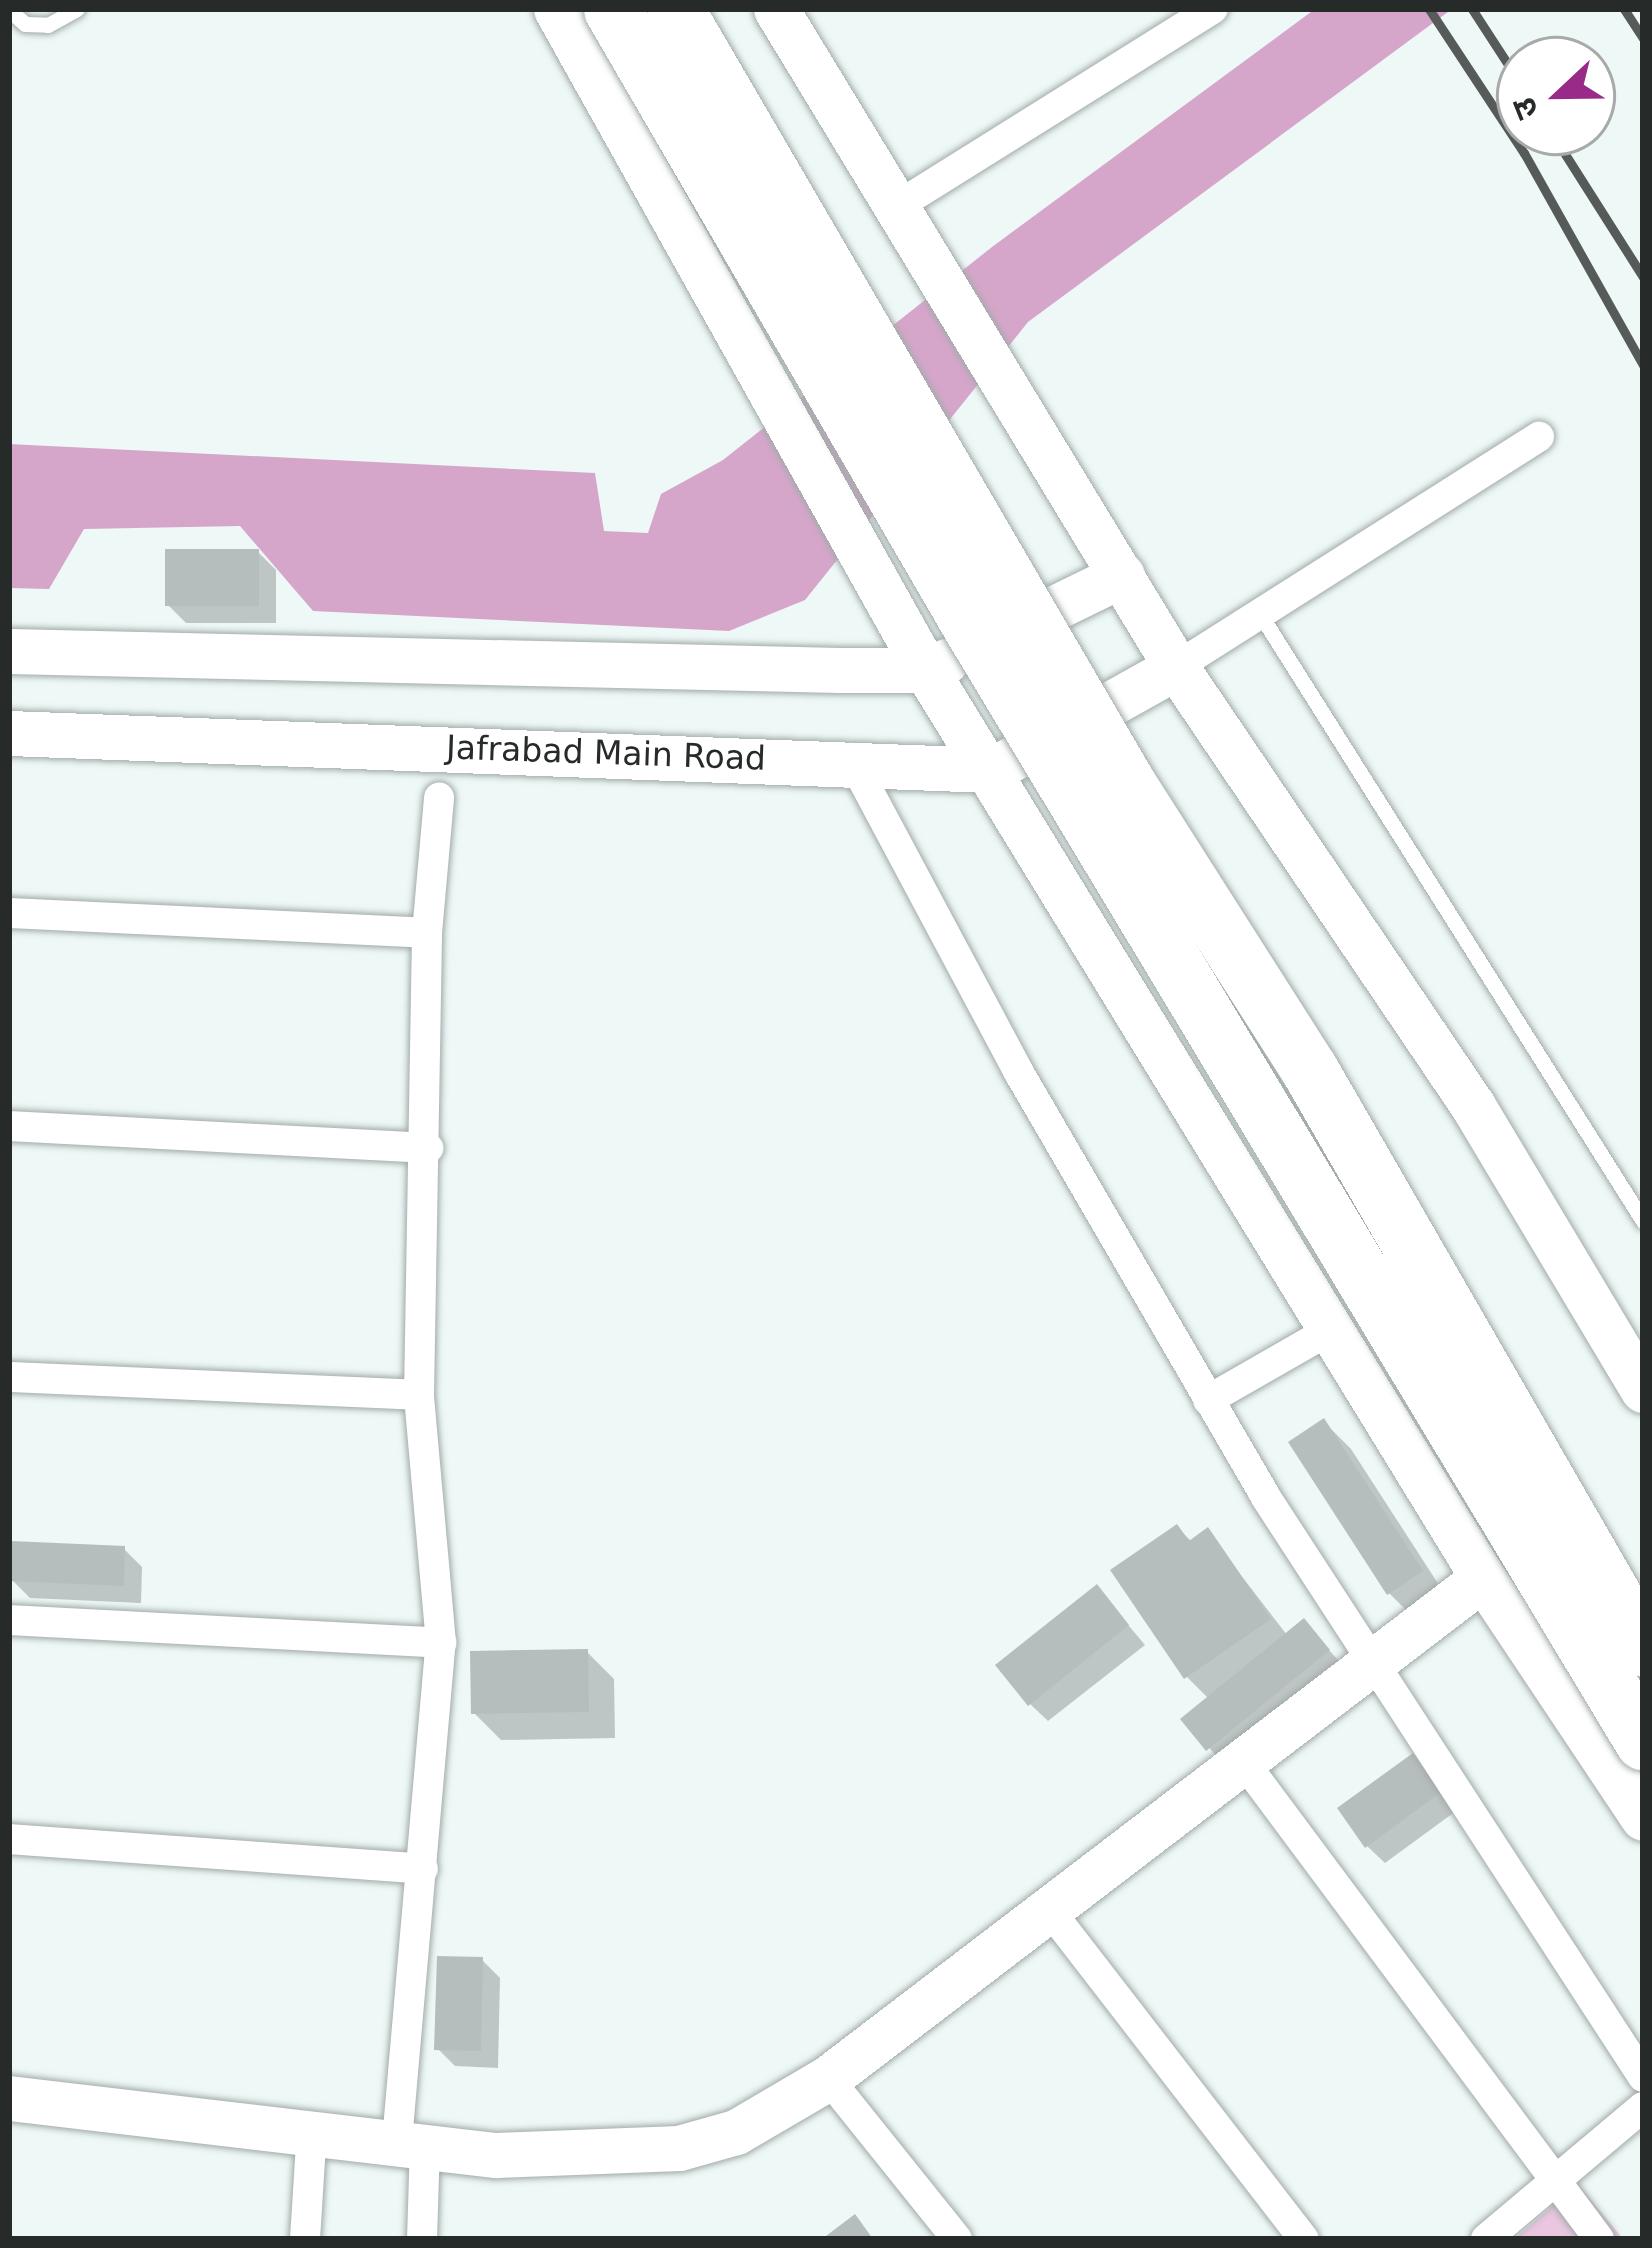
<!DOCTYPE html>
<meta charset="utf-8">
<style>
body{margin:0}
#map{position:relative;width:1652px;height:2248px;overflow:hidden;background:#eef8f7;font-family:"DejaVu Sans","Noto Sans Devanagari",sans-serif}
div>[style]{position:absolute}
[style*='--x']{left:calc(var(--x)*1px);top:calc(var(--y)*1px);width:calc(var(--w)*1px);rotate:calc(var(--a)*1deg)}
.green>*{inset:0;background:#eac6e0}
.water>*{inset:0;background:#d6a6ca}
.shadow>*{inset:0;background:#0003}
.building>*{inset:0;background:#b5bebd}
.roads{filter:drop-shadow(0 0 3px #a2abaa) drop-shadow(0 0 3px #a2abaa)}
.lane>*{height:15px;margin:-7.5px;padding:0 7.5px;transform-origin:7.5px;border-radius:7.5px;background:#fff}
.street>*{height:30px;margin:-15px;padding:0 15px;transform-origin:15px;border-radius:15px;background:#fff}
.secondary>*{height:45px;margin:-22.5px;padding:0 22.5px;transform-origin:22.5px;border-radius:22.5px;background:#fff}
.rail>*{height:9px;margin:-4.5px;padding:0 4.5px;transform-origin:4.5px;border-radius:4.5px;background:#565b5a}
.bridges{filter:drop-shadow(0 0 3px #a2abaa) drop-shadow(0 0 3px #a2abaa)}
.highway-bridge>*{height:57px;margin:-28.5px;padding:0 28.5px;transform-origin:28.5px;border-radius:28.5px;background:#fff}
span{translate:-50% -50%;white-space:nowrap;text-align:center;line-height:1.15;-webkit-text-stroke:9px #fff;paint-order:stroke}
.street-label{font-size:33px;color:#262a29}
.frame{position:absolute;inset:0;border:12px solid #262a29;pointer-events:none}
.north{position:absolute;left:1496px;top:36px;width:120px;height:120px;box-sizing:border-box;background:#fff;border:3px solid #a8aaa9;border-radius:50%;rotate:248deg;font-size:33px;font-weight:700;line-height:48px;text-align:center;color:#262a29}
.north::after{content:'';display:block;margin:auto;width:42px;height:54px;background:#9a2a88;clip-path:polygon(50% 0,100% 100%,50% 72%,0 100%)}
</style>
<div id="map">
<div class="green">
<div style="clip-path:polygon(1578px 2184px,1623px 2239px,1514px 2239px)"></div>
</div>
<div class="water">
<div style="clip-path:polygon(1315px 9px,1452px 9px,1028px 322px,805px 600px,729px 631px,313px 611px,240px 526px,84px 529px,49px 589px,9px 588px,9px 444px,595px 473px,604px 531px,648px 533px,661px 494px,723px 460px,992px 247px)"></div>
</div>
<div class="shadow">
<div style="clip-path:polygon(258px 552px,276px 570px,276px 623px,186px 623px,168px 605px)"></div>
<div style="clip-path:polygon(1324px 1422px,1351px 1449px,1448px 1599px,1416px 1620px,1389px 1593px)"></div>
<div style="clip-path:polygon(1177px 1527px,1192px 1542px,1207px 1531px,1287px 1635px,1304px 1622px,1346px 1669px,1226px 1767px,1184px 1719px,1209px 1699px,1187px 1677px)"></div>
<div style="clip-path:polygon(124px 1549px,142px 1567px,141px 1603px,30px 1598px,12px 1580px)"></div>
<div style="clip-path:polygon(1097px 1588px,1145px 1645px,1048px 1721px,1030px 1704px)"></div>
<div style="clip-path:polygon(587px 1652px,614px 1679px,615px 1738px,501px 1740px,474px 1713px)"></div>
<div style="clip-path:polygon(1412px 1757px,1456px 1811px,1385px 1863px,1367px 1846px)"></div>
<div style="clip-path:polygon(482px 1960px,500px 1978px,498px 2068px,455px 2066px,437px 2048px)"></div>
</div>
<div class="building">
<div style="clip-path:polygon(165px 549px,259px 549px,259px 606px,165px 606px)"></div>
<div style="clip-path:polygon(1324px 1418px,1423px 1571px,1387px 1595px,1288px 1442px)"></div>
<div style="clip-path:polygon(1177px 1524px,1189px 1541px,1208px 1527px,1271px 1619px,1184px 1679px,1110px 1570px)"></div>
<div style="clip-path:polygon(11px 1541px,125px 1546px,124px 1586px,9px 1581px)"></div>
<div style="clip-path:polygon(1097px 1584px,1129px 1625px,1028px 1706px,995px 1665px)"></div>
<div style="clip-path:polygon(1304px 1618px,1330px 1650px,1206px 1751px,1180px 1719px)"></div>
<div style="clip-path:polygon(588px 1649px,589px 1712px,471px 1714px,470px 1651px)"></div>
<div style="clip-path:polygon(1413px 1753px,1441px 1792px,1365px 1848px,1337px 1808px)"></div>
<div style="clip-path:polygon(437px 1956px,483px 1957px,481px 2051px,434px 2050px)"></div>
<div style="clip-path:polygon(855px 2214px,873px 2239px,822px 2239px)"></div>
</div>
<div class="roads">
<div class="lane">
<div style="--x:9;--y:10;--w:21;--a:41"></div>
<div style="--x:25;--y:24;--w:23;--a:2"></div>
<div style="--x:48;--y:25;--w:33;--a:-29"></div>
<div style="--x:1260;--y:614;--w:718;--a:57.75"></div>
</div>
<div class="street">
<div style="--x:894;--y:208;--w:376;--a:-32"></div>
<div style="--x:1176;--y:667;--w:430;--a:-32.4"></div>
<div style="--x:851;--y:758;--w:355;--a:61.9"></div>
<div style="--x:1018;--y:1071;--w:492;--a:59.8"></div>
<div style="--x:1265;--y:1496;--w:693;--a:56.95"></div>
<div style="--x:9;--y:913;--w:418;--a:2.7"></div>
<div style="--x:9;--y:1126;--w:420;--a:3"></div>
<div style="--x:9;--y:1377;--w:410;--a:2.5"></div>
<div style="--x:1208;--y:1400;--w:143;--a:-29.8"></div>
<div style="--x:9;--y:1620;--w:433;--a:3"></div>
<div style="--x:1246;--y:1765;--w:591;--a:53.32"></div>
<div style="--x:9;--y:1839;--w:415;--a:4.1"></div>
<div style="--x:1051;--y:1912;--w:413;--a:52.3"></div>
<div style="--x:828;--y:2078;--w:206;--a:51.3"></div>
<div style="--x:397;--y:2141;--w:500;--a:-85"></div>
<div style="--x:441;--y:1643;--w:249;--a:-95.1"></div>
<div style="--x:419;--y:1395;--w:462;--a:-89"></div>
<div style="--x:427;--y:933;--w:136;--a:-84.9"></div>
<div style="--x:305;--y:2239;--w:110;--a:-86.4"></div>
<div style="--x:422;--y:2239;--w:94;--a:-88.2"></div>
<div style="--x:1486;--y:2239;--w:205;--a:-40.1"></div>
</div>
<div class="secondary">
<div style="--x:556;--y:9;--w:758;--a:60.76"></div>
<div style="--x:926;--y:670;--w:1065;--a:58.47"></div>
<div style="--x:1483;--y:1578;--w:288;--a:56.3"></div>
<div style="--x:776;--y:9;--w:770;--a:58.7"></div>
<div style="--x:1176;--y:667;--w:530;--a:55.92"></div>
<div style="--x:1473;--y:1106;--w:331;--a:59.1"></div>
<div style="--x:1005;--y:632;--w:130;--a:-26"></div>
<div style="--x:9;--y:651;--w:831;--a:1.31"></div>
<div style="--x:840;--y:670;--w:86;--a:0"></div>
<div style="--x:926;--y:670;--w:22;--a:-24"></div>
<div style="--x:9;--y:733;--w:984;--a:2.16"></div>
<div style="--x:992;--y:770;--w:211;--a:-29.2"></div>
<div style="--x:9;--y:2098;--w:490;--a:6.7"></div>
<div style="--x:496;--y:2155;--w:183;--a:-2.2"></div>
<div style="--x:679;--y:2148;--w:59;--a:-15.7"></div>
<div style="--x:736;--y:2132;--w:107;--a:-30.4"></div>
<div style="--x:828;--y:2078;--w:824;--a:-37.36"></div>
</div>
</div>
<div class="rail">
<div style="--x:1429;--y:9;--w:173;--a:56.6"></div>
<div style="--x:1524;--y:153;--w:243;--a:60.7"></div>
<div style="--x:1472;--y:9;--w:88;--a:57"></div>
<div style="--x:1624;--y:9;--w:35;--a:57"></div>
<div style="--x:1551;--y:132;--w:172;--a:57.6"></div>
</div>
<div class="bridges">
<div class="highway-bridge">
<div style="--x:612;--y:9;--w:716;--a:59.82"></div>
<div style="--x:972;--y:628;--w:1300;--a:58.92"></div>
<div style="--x:675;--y:9;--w:895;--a:59.74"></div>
<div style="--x:1126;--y:782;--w:340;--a:57.5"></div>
<div style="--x:1309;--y:1069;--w:668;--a:60.02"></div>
</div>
</div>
<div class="street-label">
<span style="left:606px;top:753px;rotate:2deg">Jafrabad Main Road</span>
</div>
<div class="frame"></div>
<div class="north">उ</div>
</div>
